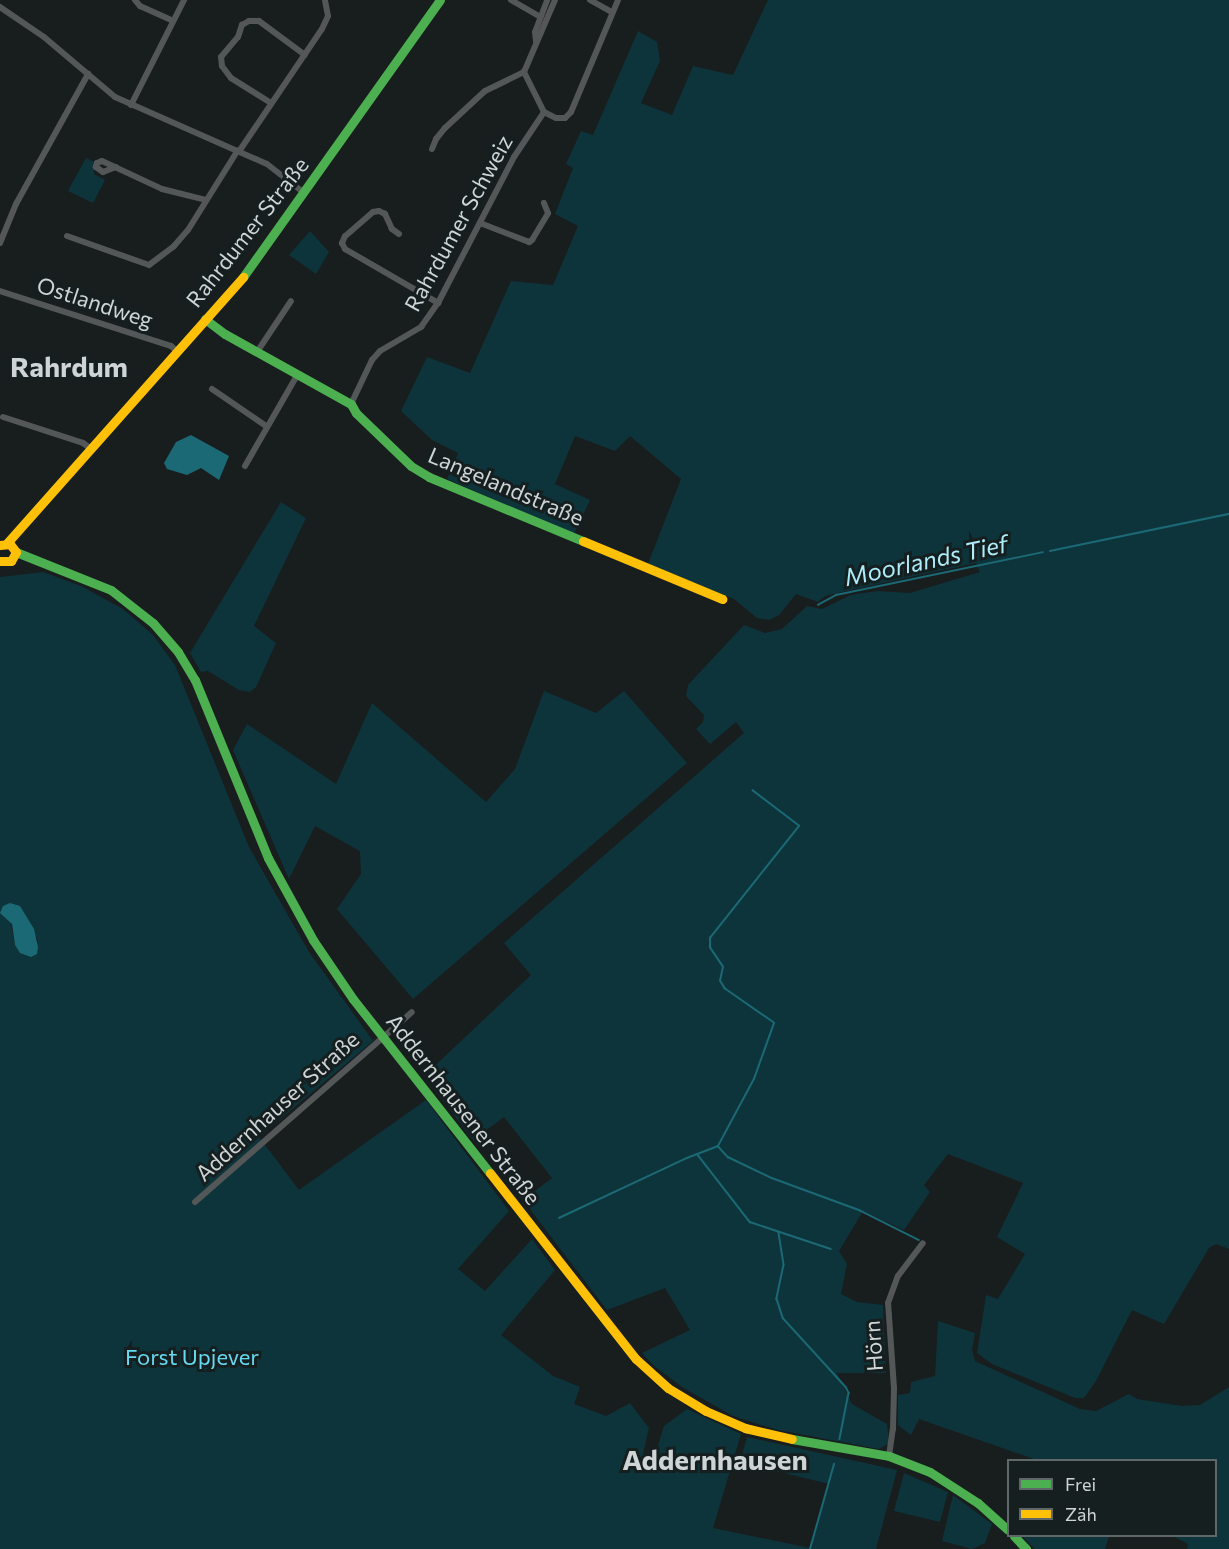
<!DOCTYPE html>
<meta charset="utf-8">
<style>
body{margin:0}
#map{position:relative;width:1229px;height:1549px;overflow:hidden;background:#181d1e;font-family:Commissioner,sans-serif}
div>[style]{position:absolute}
.green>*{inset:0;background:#0e343b}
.water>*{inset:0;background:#1b6975}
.stream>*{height:1.5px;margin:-0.75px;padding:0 0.75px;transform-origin:0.75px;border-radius:0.75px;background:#1b6975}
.street>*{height:6px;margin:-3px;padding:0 3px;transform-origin:3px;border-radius:3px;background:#545757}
.fast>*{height:9px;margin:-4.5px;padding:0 4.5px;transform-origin:4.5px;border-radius:4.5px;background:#4caf50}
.slow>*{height:9px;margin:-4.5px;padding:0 4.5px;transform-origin:4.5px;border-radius:4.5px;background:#ffc107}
span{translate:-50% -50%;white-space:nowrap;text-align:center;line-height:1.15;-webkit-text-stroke:6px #161f20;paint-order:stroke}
.street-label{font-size:22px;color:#cfd4d5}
.park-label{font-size:22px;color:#64d9ef}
.water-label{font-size:24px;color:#adecf9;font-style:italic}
.district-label{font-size:28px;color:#cfd4d5;font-weight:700}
.legend{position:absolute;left:1007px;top:1459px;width:210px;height:78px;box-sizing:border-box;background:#161f20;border:2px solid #606768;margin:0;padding:8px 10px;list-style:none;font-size:18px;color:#cfd4d5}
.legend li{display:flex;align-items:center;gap:12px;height:30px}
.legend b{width:30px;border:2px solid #606768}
</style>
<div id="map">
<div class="green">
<div style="clip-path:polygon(768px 0,1229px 0,1229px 1249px,1216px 1244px,1209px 1248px,1164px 1324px,1132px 1310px,1096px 1381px,1084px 1398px,1075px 1398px,992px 1364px,977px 1353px,986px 1295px,998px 1299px,1025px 1254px,997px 1237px,1023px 1183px,948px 1154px,924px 1185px,930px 1192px,904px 1230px,863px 1211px,839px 1251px,847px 1264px,841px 1294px,857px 1302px,883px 1305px,886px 1373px,837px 1373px,852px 1404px,887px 1424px,889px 1443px,879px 1449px,778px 1430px,733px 1416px,682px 1387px,653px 1365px,642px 1353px,690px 1330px,665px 1288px,607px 1310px,523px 1200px,552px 1178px,504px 1117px,473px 1140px,424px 1076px,531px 975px,504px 943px,744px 733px,736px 722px,710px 744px,696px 729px,703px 722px,704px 715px,686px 696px,688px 685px,744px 625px,765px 633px,782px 629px,807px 606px,822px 609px,851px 595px,877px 591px,910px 593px,980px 572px,976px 563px,846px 591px,825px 596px,818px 602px,796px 594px,779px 615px,769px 620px,757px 618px,734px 599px,648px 564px,681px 479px,630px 436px,615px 451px,575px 436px,555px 484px,590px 500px,574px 534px,447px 479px,458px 453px,432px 440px,401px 411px,427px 357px,470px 373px,511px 281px,553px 285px,578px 226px,555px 214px,573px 168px,566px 164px,581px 131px,593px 135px,638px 31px,657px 42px,660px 61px,641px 103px,672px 115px,693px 66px,733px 75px)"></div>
<div style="clip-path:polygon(86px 158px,95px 162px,94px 174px,105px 180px,93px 203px,68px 191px)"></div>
<div style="clip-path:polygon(310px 231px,329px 252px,316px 274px,289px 255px)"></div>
<div style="clip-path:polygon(281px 502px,306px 518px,254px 626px,276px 643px,256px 687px,250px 692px,239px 690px,208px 671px,201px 672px,190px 653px)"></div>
<div style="clip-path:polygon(evenodd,43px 572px,81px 586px,123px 609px,153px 635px,175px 665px,249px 847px,309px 952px,373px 1041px,259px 1137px,299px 1190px,426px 1100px,509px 1211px,458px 1269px,485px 1291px,532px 1239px,555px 1270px,501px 1335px,553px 1376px,580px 1387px,574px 1404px,606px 1416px,630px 1403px,649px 1428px,643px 1454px,654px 1458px,664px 1426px,687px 1409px,741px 1434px,713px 1528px,810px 1548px,829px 1484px,740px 1462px,747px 1437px,897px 1470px,876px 1549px,0 1549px,0 577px,43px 572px,20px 906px,38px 941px,31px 957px,15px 945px,11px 924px,20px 906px)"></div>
<div style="clip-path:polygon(544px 691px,596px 713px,624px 691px,687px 763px,413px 999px,337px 909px,361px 874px,360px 851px,315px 826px,289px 879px,233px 750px,247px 724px,336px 784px,372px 703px,486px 802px,515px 769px)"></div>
<div style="clip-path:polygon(938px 1321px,975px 1333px,972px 1350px,975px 1361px,1080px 1409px,1096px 1411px,1129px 1394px,1137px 1399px,1182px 1406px,1200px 1405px,1229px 1387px,1229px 1549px,1187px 1549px,1188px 1544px,1173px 1536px,1216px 1536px,1216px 1460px,1037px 1460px,919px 1419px,911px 1435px,898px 1425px,898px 1395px,910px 1393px,911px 1382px,935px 1376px)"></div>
<div style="clip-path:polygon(904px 1473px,948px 1492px,940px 1522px,894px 1511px)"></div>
<div style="clip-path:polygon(953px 1495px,992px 1524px,985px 1543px,972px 1549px,942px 1541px)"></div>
<div style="clip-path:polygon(1022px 1536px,1109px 1536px,1105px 1549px,1035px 1549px)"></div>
</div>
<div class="water">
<div style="clip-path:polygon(191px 435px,229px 456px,219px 480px,201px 468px,187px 475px,167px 469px,164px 463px,176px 442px)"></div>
<div style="clip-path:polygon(10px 903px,20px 906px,34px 929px,38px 947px,37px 954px,31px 957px,20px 953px,15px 945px,12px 924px,0 913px,3px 906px)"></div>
</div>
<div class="stream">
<div style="left:1050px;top:551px;width:183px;rotate:-11.7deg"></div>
<div style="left:818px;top:605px;width:21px;rotate:-29deg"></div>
<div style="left:836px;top:595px;width:211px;rotate:-11.7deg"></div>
<div style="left:718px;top:1146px;width:15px;rotate:48deg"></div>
<div style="left:728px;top:1157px;width:49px;rotate:25.5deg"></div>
<div style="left:772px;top:1178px;width:93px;rotate:20.2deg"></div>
<div style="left:859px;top:1210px;width:67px;rotate:26.6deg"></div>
<div style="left:698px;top:1155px;width:85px;rotate:52.2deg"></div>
<div style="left:750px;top:1222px;width:85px;rotate:18.4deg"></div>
<div style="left:559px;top:1218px;width:141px;rotate:-25.1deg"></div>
<div style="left:687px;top:1158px;width:33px;rotate:-21deg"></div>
<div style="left:718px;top:1146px;width:76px;rotate:-61.8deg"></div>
<div style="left:754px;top:1079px;width:59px;rotate:-70.3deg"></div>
<div style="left:774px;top:1023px;width:60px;rotate:-145.2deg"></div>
<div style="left:725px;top:989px;width:9px;rotate:-122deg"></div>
<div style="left:720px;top:981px;width:14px;rotate:-78deg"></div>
<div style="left:723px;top:967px;width:23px;rotate:-124deg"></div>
<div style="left:710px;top:948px;width:10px;rotate:-90deg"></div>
<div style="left:710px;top:938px;width:143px;rotate:-51.5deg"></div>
<div style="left:799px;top:826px;width:58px;rotate:-142.7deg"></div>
<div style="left:779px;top:1233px;width:32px;rotate:81deg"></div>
<div style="left:784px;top:1265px;width:35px;rotate:102deg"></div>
<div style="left:777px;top:1299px;width:20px;rotate:72deg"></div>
<div style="left:783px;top:1318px;width:93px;rotate:47.6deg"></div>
<div style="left:846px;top:1387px;width:7px;rotate:63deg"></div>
<div style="left:849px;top:1393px;width:47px;rotate:101.1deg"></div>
<div style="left:810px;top:1549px;width:88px;rotate:-74.2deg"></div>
</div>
<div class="street">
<div style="left:135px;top:0;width:8px;rotate:50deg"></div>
<div style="left:140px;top:6px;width:36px;rotate:24deg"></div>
<div style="left:511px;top:0;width:34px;rotate:30deg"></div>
<div style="left:590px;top:0;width:25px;rotate:29deg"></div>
<div style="left:0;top:7px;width:53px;rotate:34.3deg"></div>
<div style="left:44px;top:37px;width:93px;rotate:40.2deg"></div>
<div style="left:115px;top:97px;width:166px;rotate:23.8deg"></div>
<div style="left:267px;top:164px;width:46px;rotate:37.9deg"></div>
<div style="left:536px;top:41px;width:9px;rotate:-96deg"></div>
<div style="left:535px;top:32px;width:34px;rotate:-69deg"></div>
<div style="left:271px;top:103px;width:47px;rotate:-148deg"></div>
<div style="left:231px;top:78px;width:15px;rotate:-127deg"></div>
<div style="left:222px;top:66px;width:9px;rotate:-96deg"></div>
<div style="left:221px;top:57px;width:26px;rotate:-50deg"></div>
<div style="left:238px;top:37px;width:13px;rotate:-72deg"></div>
<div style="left:242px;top:25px;width:8px;rotate:-30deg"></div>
<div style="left:249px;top:21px;width:10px"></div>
<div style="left:259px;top:21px;width:57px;rotate:36.5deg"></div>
<div style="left:131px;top:105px;width:118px;rotate:-63.2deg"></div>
<div style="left:544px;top:112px;width:13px;rotate:27deg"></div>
<div style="left:556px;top:118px;width:9px"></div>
<div style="left:565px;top:118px;width:8px;rotate:-45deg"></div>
<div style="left:571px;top:112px;width:121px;rotate:-67.2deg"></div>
<div style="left:544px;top:112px;width:45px;rotate:-116.6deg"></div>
<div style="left:524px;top:72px;width:78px;rotate:-66.7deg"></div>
<div style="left:432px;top:149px;width:11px;rotate:-68deg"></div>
<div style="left:436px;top:139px;width:14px;rotate:-51deg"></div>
<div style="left:445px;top:128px;width:54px;rotate:-42.8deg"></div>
<div style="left:485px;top:91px;width:43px;rotate:-26deg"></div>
<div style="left:240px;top:150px;width:146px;rotate:-55.9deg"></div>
<div style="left:322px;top:29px;width:14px;rotate:-65deg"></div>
<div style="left:328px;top:16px;width:16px;rotate:-101deg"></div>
<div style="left:116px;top:167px;width:14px;rotate:159deg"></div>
<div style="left:103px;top:172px;width:9px;rotate:-144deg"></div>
<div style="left:96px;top:167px;width:4px;rotate:-76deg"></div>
<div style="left:97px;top:163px;width:5px;rotate:-22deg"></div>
<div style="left:102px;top:161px;width:66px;rotate:25deg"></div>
<div style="left:162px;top:189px;width:45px;rotate:14deg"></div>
<div style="left:480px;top:223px;width:53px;rotate:21.2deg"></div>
<div style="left:529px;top:242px;width:4px;rotate:-34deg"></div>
<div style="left:532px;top:240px;width:31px;rotate:-59deg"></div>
<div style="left:548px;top:213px;width:11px;rotate:-112deg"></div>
<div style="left:399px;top:234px;width:9px;rotate:-144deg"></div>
<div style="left:392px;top:229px;width:17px;rotate:-115deg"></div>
<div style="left:385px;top:214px;width:7px;rotate:-153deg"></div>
<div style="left:379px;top:211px;width:6px;rotate:171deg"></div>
<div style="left:373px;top:212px;width:37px;rotate:139deg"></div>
<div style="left:345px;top:236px;width:8px;rotate:113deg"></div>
<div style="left:342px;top:243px;width:7px;rotate:63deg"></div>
<div style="left:345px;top:249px;width:108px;rotate:30.1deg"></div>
<div style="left:67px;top:236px;width:87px;rotate:19.5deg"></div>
<div style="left:149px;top:265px;width:31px;rotate:-37deg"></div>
<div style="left:174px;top:246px;width:21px;rotate:-49deg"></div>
<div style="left:188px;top:230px;width:94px;rotate:-58deg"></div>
<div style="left:0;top:243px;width:42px;rotate:-67.7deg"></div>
<div style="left:16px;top:204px;width:149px;rotate:-61deg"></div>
<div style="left:0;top:291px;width:180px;rotate:17.8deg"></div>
<div style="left:171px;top:346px;width:8px;rotate:40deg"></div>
<div style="left:257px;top:352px;width:61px;rotate:-56.3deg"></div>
<div style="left:212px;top:389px;width:65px;rotate:34.4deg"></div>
<div style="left:351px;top:404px;width:49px;rotate:-64.5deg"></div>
<div style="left:372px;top:360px;width:12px;rotate:-48deg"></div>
<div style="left:380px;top:351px;width:48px;rotate:-30.3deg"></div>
<div style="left:421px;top:327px;width:29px;rotate:-55deg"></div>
<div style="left:438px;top:303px;width:165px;rotate:-62.5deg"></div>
<div style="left:514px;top:157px;width:54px;rotate:-56.3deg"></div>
<div style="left:3px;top:417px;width:84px;rotate:18deg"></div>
<div style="left:83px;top:443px;width:9px;rotate:36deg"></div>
<div style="left:245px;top:466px;width:106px;rotate:-60.1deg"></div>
<div style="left:195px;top:1202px;width:288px;rotate:-41.2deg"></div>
<div style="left:889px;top:1456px;width:27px;rotate:-82deg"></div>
<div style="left:893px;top:1429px;width:41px;rotate:-88.6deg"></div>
<div style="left:894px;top:1388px;width:85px;rotate:-94deg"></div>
<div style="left:888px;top:1303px;width:29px;rotate:-70deg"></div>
<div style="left:898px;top:1276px;width:41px;rotate:-52.9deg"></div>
</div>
<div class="fast">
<div style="left:243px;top:277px;width:340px;rotate:-54.6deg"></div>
<div style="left:205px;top:319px;width:25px;rotate:37deg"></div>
<div style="left:225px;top:334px;width:144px;rotate:29.1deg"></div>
<div style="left:351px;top:404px;width:10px;rotate:61deg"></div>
<div style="left:356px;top:413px;width:76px;rotate:43.9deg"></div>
<div style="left:411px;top:466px;width:21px;rotate:31deg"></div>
<div style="left:429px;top:477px;width:167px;rotate:22.6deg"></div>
<div style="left:16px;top:552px;width:102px;rotate:21.8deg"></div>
<div style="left:111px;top:590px;width:53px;rotate:38.2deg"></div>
<div style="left:153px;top:623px;width:38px;rotate:49deg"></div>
<div style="left:178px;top:652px;width:33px;rotate:59deg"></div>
<div style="left:195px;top:680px;width:192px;rotate:67.7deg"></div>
<div style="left:268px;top:858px;width:94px;rotate:61.2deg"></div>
<div style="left:313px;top:940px;width:71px;rotate:55.9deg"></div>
<div style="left:353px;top:999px;width:221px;rotate:51.8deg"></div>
<div style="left:792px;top:1439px;width:98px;rotate:9.9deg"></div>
<div style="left:889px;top:1456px;width:44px;rotate:21.3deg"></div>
<div style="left:930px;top:1472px;width:57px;rotate:32.9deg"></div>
<div style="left:978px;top:1503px;width:40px;rotate:42deg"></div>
<div style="left:1014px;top:1536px;width:18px;rotate:47deg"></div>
</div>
<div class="slow">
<div style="left:583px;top:541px;width:151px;rotate:22.6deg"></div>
<div style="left:7px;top:543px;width:356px;rotate:-48.4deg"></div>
<div style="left:0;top:545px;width:10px;rotate:-6deg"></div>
<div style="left:10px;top:544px;width:10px;rotate:53deg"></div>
<div style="left:16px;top:552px;width:10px;rotate:119deg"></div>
<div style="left:11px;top:561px;width:11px;rotate:180deg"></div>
<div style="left:490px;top:1173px;width:236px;rotate:51.9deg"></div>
<div style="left:636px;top:1359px;width:43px;rotate:42.2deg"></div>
<div style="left:668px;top:1388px;width:44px;rotate:31.2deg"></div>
<div style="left:706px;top:1411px;width:43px;rotate:23.6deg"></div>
<div style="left:745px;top:1428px;width:48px;rotate:13.2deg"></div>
</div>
<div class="street-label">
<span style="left:458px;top:223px;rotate:-61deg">Rahrdumer Schweiz</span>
<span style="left:247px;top:232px;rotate:-52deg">Rahrdumer Straße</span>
<span style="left:95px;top:302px;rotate:18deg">Ostlandweg</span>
<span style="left:506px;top:486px;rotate:23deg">Langelandstraße</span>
<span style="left:277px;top:1106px;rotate:-42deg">Addernhauser Straße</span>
<span style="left:464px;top:1109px;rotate:52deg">Addernhausener Straße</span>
<span style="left:873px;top:1346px;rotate:-94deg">Hörn</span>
</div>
<div class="park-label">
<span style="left:192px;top:1357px">Forst Upjever</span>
</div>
<div class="water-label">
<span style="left:926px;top:560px;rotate:-12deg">Moorlands Tief</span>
</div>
<div class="district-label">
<span style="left:69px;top:366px">Rahrdum</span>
<span style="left:715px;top:1459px">Addernhausen</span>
</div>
<ul class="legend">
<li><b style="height:8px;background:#4caf50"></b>Frei</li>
<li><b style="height:8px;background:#ffc107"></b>Zäh</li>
</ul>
</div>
